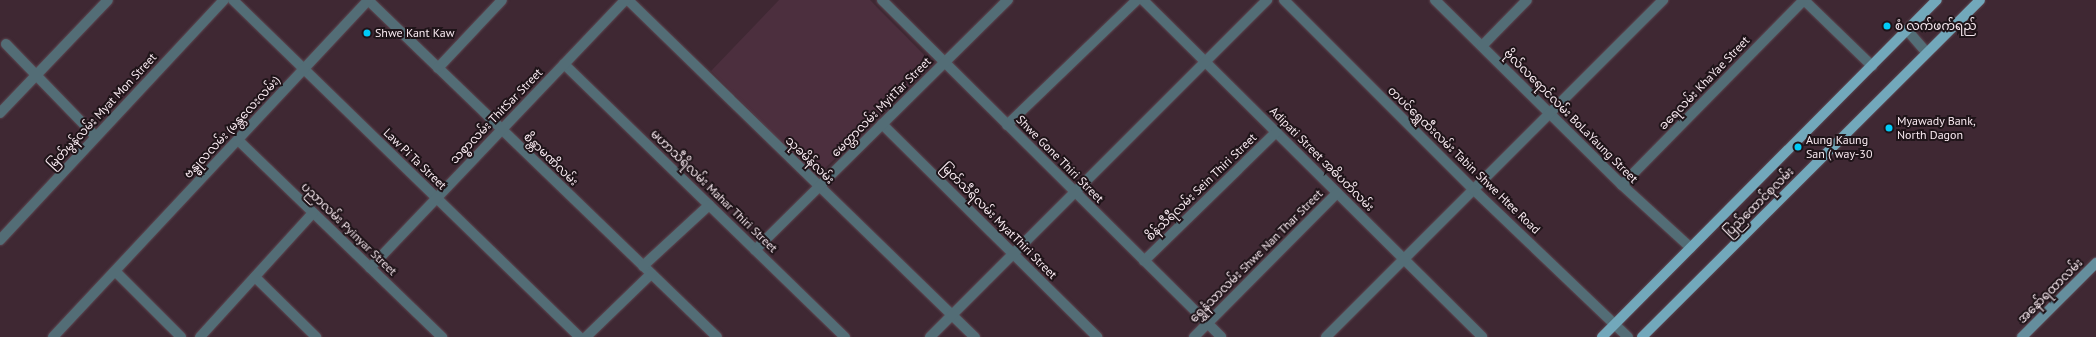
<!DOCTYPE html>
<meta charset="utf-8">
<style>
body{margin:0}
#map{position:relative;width:2096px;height:337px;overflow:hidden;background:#3f2833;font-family:"PT Sans","Noto Sans Myanmar",sans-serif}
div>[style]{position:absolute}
.built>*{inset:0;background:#4c2f3e}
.roads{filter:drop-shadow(0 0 1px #5d4751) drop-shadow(0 0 1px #5d4751)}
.minor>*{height:10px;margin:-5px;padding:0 5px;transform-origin:5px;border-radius:5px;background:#536d76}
.tertiary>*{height:10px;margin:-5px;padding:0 5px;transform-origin:5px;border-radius:5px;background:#536d76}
.secondary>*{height:10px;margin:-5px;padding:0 5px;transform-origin:5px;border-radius:5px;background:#658e9d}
.primary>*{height:10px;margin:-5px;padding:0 5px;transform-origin:5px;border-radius:5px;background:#72a8bb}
.dots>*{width:11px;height:11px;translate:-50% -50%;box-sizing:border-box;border:2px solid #1f1419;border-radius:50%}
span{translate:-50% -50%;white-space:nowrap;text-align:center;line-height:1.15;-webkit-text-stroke:4px #1f1419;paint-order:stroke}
.poi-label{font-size:12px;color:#f8e9f0}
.left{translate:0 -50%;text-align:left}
.street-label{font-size:12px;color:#f8e9f0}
</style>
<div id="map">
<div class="built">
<div style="clip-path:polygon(779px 0,870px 0,933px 64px,816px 177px,711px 71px)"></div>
</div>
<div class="roads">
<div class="minor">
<div style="left:233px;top:0;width:483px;rotate:44.2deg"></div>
<div style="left:368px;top:0;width:485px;rotate:44deg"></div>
<div style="left:628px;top:0;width:484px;rotate:44.2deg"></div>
<div style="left:882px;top:0;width:478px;rotate:44.8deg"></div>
<div style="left:1143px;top:0;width:478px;rotate:44.8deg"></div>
<div style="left:1435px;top:0;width:263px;rotate:44.7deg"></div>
<div style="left:1622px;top:185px;width:93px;rotate:42.4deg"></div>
<div style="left:1804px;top:0;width:95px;rotate:44.1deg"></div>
<div style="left:1907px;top:30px;width:30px;rotate:49deg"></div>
<div style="left:6px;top:44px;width:129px;rotate:45.9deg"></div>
<div style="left:1482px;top:46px;width:64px;rotate:-45.6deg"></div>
<div style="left:564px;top:64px;width:392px;rotate:44.2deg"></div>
<div style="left:438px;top:68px;width:93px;rotate:-46.7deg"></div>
<div style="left:0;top:113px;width:156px;rotate:-46.3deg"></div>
<div style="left:882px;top:124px;width:303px;rotate:44.7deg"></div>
<div style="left:1007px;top:125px;width:180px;rotate:-43.9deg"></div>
<div style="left:238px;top:140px;width:284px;rotate:44deg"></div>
<div style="left:1622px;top:185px;width:260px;rotate:-45.5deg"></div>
<div style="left:0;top:240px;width:328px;rotate:-47deg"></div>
<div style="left:755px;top:250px;width:356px;rotate:-44.7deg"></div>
<div style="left:1144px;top:261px;width:185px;rotate:-44.3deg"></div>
<div style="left:643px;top:266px;width:90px;rotate:-42.7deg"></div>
<div style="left:370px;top:268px;width:370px;rotate:-46.4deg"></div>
<div style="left:116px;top:272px;width:92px;rotate:45deg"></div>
<div style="left:255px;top:277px;width:86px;rotate:44.5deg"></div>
<div style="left:200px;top:337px;width:168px;rotate:-47.7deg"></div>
<div style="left:586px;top:337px;width:91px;rotate:-44.1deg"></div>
<div style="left:930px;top:337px;width:477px;rotate:-45deg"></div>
<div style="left:1194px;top:337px;width:203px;rotate:-45.2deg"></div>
<div style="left:1326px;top:337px;width:477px;rotate:-45deg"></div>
</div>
<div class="tertiary">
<div style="left:1284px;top:0;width:269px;rotate:45deg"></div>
<div style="left:1474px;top:190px;width:213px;rotate:43.7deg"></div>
<div style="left:53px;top:337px;width:461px;rotate:-46.9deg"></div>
</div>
<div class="secondary">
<div style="left:2022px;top:337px;width:105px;rotate:-45deg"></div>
</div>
<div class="primary">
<div style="left:1602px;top:337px;width:475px;rotate:-45.2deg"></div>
<div style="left:1642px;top:337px;width:477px;rotate:-44.9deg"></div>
</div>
</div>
<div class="dots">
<div style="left:1887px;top:26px;background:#00cbf8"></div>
<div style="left:367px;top:33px;background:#00cbf8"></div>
<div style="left:1889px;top:128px;background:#00cbf8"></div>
<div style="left:1798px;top:147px;background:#00cbf8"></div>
</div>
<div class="poi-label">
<span class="left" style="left:1895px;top:26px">စံ လက်ဖက်ရည်</span>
<span class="left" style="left:375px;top:33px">Shwe Kant Kaw</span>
<span class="left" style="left:1897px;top:128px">Myawady Bank,<br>North Dagon</span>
<span class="left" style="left:1806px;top:147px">Aung Kaung<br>San ( way-30</span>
</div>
<div class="street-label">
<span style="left:1704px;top:83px;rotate:-46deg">ခရေလမ်း KhaYae Street</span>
<span style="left:881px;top:107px;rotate:-45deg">မေတ္တာလမ်း MyitTar Street</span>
<span style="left:102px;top:111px;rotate:-47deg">မြတ်မွန်လမ်း Myat Mon Street</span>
<span style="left:496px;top:116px;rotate:-46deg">သစ္စာလမ်း ThitSar Street</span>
<span style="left:1571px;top:116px;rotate:45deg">ဗိုလ်လရောင်လမ်း BoLaYaung Street</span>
<span style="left:232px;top:127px;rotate:-47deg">ဗန္ဓုလလမ်း (မန္တလေးလမ်း)</span>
<span style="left:415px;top:159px;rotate:44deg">Law Pi Ta Street</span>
<span style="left:551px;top:159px;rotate:44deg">စိန္တာမဏိလမ်း</span>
<span style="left:1060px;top:159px;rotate:45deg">Shwe Gone Thiri Street</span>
<span style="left:1322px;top:159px;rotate:45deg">Adipati Street အဓိပတိလမ်း</span>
<span style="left:810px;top:160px;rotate:44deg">သုခမိန်လမ်း</span>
<span style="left:1464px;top:160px;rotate:44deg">တပင်ရွှေထီးလမ်း Tabin Shwe Htee Road</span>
<span style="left:1201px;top:187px;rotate:-44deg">စိန်သီရီလမ်း Sein Thiri Street</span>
<span style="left:714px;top:191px;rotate:44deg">မဟာသီရိလမ်း Mahar Thiri Street</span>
<span style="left:1759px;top:202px;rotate:-45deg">ပြည်ထောင်စုလမ်း</span>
<span style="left:999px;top:221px;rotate:45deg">မြတ်သီရိလမ်း MyatThiri Street</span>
<span style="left:349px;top:229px;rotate:44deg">ပညာလမ်း Pyinyar Street</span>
<span style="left:1256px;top:256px;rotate:-45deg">ရွှေနံသာလမ်း Shwe Nan Thar Street</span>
<span style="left:2050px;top:291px;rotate:-45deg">အနော်ရထာလမ်း</span>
</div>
</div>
